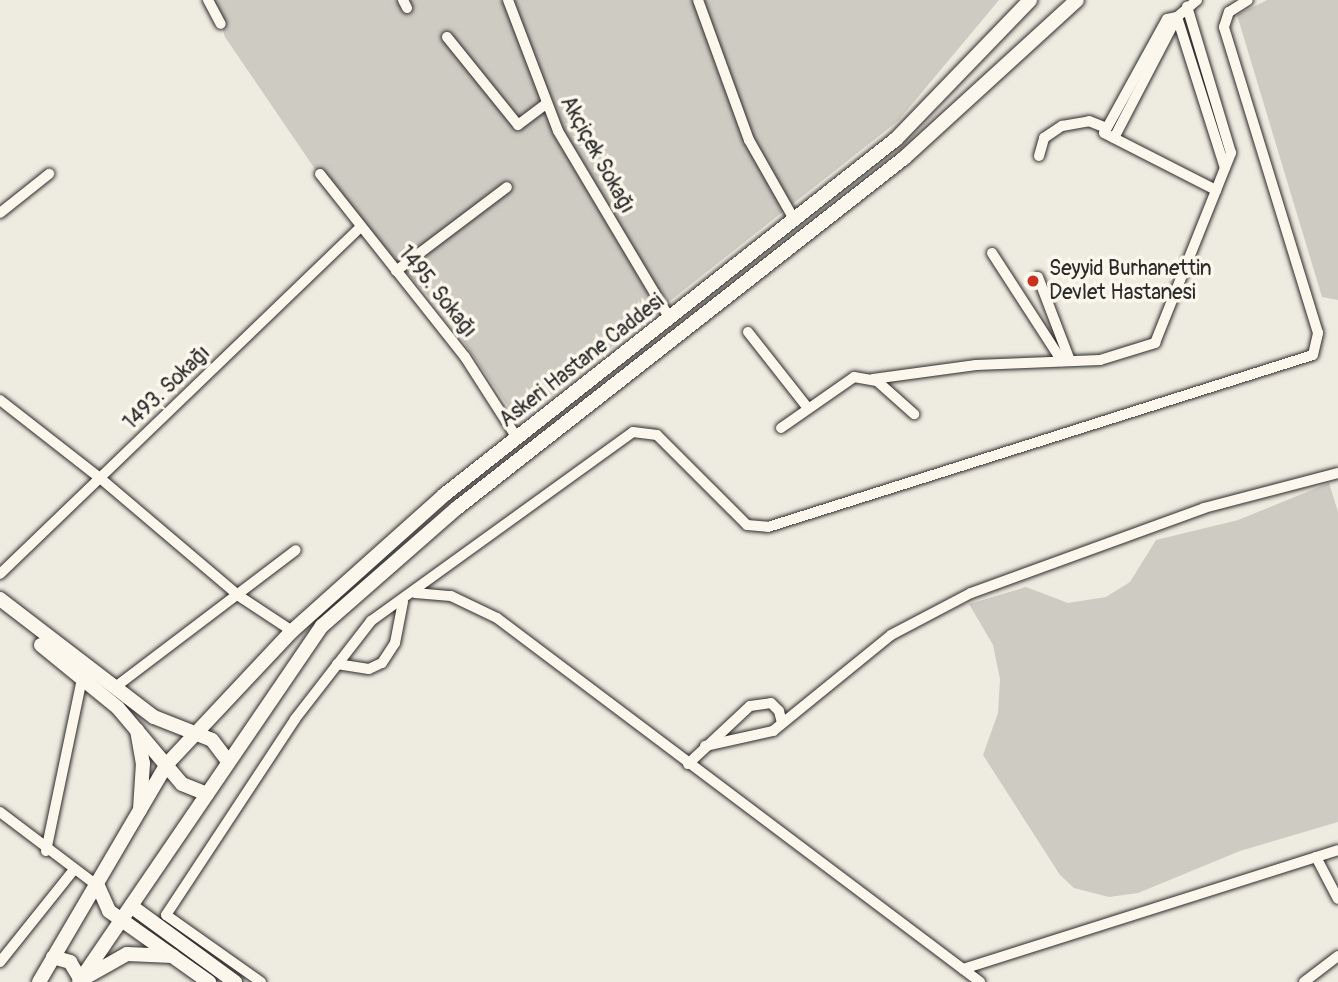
<!DOCTYPE html>
<meta charset="utf-8">
<style>
body{margin:0}
#map{position:relative;width:1338px;height:982px;overflow:hidden;background:#eeebe0;font-family:Pangolin,sans-serif}
div>[style]{position:absolute}
.green>*{inset:0;background:#cecbc2}
.roads{filter:drop-shadow(0 0 2px #2b2b2b) drop-shadow(0 0 2px #2b2b2b)}
.street>*{height:10px;margin:-5px;padding:0 5px;transform-origin:5px;border-radius:5px;background:#fbf7ec}
.secondary>*{height:14px;margin:-7px;padding:0 7px;transform-origin:7px;border-radius:7px;background:#fbf7ec}
.dots>*{width:19px;height:19px;translate:-50% -50%;box-sizing:border-box;border:4px solid #fbf7ec;border-radius:50%}
span{translate:-50% -50%;white-space:nowrap;text-align:center;line-height:1.15;-webkit-text-stroke:7px #fbf7ec;paint-order:stroke}
.street-label{font-size:21px;color:#2b2b2b}
.poi-label{font-size:21px;color:#2b2b2b}
.left{translate:0 -50%;text-align:left}
</style>
<div id="map">
<div class="green">
<div style="clip-path:polygon(214px 0,999px 0,898px 121px,518px 421px,441px 309px,334px 197px,225px 37px)"></div>
<div style="clip-path:polygon(1267px 0,1338px 0,1338px 300px,1322px 297px,1237px 15px)"></div>
<div style="clip-path:polygon(1329px 483px,1338px 512px,1338px 822px,1240px 851px,1138px 893px,1109px 897px,1074px 888px,1060px 875px,983px 755px,998px 713px,1000px 679px,993px 645px,969px 604px,1026px 587px,1068px 603px,1106px 597px,1130px 582px,1156px 540px,1238px 520px)"></div>
</div>
<div class="roads">
<div class="street">
<div style="left:208px;top:0;width:27px;rotate:62deg"></div>
<div style="left:403px;top:0;width:9px;rotate:63deg"></div>
<div style="left:508px;top:0;width:140px;rotate:69.1deg"></div>
<div style="left:558px;top:131px;width:219px;rotate:59.2deg"></div>
<div style="left:698px;top:0;width:149px;rotate:70deg"></div>
<div style="left:749px;top:140px;width:93px;rotate:60.4deg"></div>
<div style="left:1177px;top:17px;width:10px;rotate:169deg"></div>
<div style="left:1167px;top:19px;width:130px;rotate:118.9deg"></div>
<div style="left:1104px;top:133px;width:126px;rotate:27deg"></div>
<div style="left:1177px;top:17px;width:158px;rotate:72.4deg"></div>
<div style="left:447px;top:37px;width:113px;rotate:51.1deg"></div>
<div style="left:518px;top:125px;width:34px;rotate:-37deg"></div>
<div style="left:1114px;top:138px;width:136px;rotate:-62.5deg"></div>
<div style="left:1177px;top:17px;width:26px;rotate:-40deg"></div>
<div style="left:1039px;top:156px;width:19px;rotate:-74deg"></div>
<div style="left:1044px;top:138px;width:22px;rotate:-34deg"></div>
<div style="left:1062px;top:126px;width:27px;rotate:-10deg"></div>
<div style="left:1089px;top:121px;width:18px;rotate:22deg"></div>
<div style="left:320px;top:174px;width:233px;rotate:51.6deg"></div>
<div style="left:465px;top:357px;width:96px;rotate:57.3deg"></div>
<div style="left:0;top:213px;width:63px;rotate:-38.5deg"></div>
<div style="left:992px;top:253px;width:129px;rotate:57.1deg"></div>
<div style="left:396px;top:271px;width:139px;rotate:-37.1deg"></div>
<div style="left:1038px;top:277px;width:90px;rotate:69.1deg"></div>
<div style="left:748px;top:332px;width:95px;rotate:51.8deg"></div>
<div style="left:873px;top:379px;width:104px;rotate:-7.7deg"></div>
<div style="left:976px;top:365px;width:124px;rotate:-2.3deg"></div>
<div style="left:1100px;top:360px;width:58px;rotate:-17.2deg"></div>
<div style="left:1155px;top:343px;width:205px;rotate:-68.2deg"></div>
<div style="left:1231px;top:153px;width:153px;rotate:-106.7deg"></div>
<div style="left:0;top:400px;width:127px;rotate:38deg"></div>
<div style="left:100px;top:478px;width:182px;rotate:40.3deg"></div>
<div style="left:239px;top:596px;width:64px;rotate:33.4deg"></div>
<div style="left:781px;top:428px;width:89px;rotate:-34.9deg"></div>
<div style="left:854px;top:377px;width:23px;rotate:10deg"></div>
<div style="left:877px;top:381px;width:50px;rotate:41.7deg"></div>
<div style="left:0;top:574px;width:499px;rotate:-43.9deg"></div>
<div style="left:415px;top:593px;width:36px;rotate:5deg"></div>
<div style="left:451px;top:596px;width:51px;rotate:25.6deg"></div>
<div style="left:497px;top:618px;width:605px;rotate:37deg"></div>
<div style="left:337px;top:664px;width:32px;rotate:9deg"></div>
<div style="left:369px;top:669px;width:14px;rotate:-25deg"></div>
<div style="left:382px;top:663px;width:24px;rotate:-57deg"></div>
<div style="left:395px;top:643px;width:42px;rotate:-79deg"></div>
<div style="left:114px;top:688px;width:228px;rotate:-37.2deg"></div>
<div style="left:705px;top:746px;width:70px;rotate:-12.4deg"></div>
<div style="left:773px;top:731px;width:152px;rotate:-39.1deg"></div>
<div style="left:891px;top:635px;width:90px;rotate:-27.7deg"></div>
<div style="left:971px;top:593px;width:248px;rotate:-20deg"></div>
<div style="left:1204px;top:508px;width:138px;rotate:-14.6deg"></div>
<div style="left:688px;top:764px;width:85px;rotate:-43.1deg"></div>
<div style="left:750px;top:706px;width:21px;rotate:-8deg"></div>
<div style="left:771px;top:703px;width:11px;rotate:45deg"></div>
<div style="left:779px;top:711px;width:12px;rotate:76deg"></div>
<div style="left:0;top:812px;width:123px;rotate:37.1deg"></div>
<div style="left:46px;top:851px;width:177px;rotate:-78.2deg"></div>
<div style="left:1316px;top:857px;width:47px;rotate:62.4deg"></div>
<div style="left:0;top:962px;width:117px;rotate:-51.3deg"></div>
<div style="left:963px;top:969px;width:393px;rotate:-17.6deg"></div>
<div style="left:261px;top:982px;width:116px;rotate:-144.8deg"></div>
<div style="left:166px;top:915px;width:235px;rotate:-56.6deg"></div>
<div style="left:295px;top:719px;width:124px;rotate:-52.2deg"></div>
<div style="left:371px;top:621px;width:323px;rotate:-35.8deg"></div>
<div style="left:633px;top:432px;width:24px;rotate:7deg"></div>
<div style="left:657px;top:435px;width:127px;rotate:45deg"></div>
<div style="left:747px;top:525px;width:21px;rotate:5deg"></div>
<div style="left:768px;top:527px;width:571px;rotate:-17.52deg"></div>
<div style="left:1313px;top:355px;width:23px;rotate:-77deg"></div>
<div style="left:1318px;top:333px;width:320px;rotate:-107.1deg"></div>
<div style="left:1224px;top:27px;width:16px;rotate:-72deg"></div>
<div style="left:1229px;top:12px;width:22px;rotate:-32deg"></div>
<div style="left:1304px;top:982px;width:43px;rotate:-37.4deg"></div>
</div>
<div class="secondary">
<div style="left:0;top:599px;width:194px;rotate:37.5deg"></div>
<div style="left:154px;top:717px;width:62px;rotate:21.6deg"></div>
<div style="left:212px;top:740px;width:26px;rotate:53deg"></div>
<div style="left:41px;top:645px;width:99px;rotate:39.3deg"></div>
<div style="left:118px;top:708px;width:99px;rotate:49.9deg"></div>
<div style="left:182px;top:784px;width:27px;rotate:22deg"></div>
<div style="left:137px;top:730px;width:34px;rotate:80deg"></div>
<div style="left:143px;top:763px;width:47px;rotate:93.7deg"></div>
<div style="left:98px;top:886px;width:27px;rotate:66deg"></div>
<div style="left:109px;top:911px;width:123px;rotate:35.4deg"></div>
<div style="left:131px;top:906px;width:129px;rotate:36.2deg"></div>
<div style="left:53px;top:957px;width:18px;rotate:16deg"></div>
<div style="left:70px;top:962px;width:21px;rotate:59deg"></div>
<div style="left:81px;top:980px;width:53px;rotate:-29.5deg"></div>
<div style="left:127px;top:954px;width:46px;rotate:2.5deg"></div>
<div style="left:39px;top:982px;width:253px;rotate:-59.6deg"></div>
<div style="left:167px;top:764px;width:183px;rotate:-46.8deg"></div>
<div style="left:292px;top:631px;width:204px;rotate:-41.8deg"></div>
<div style="left:444px;top:495px;width:575px;rotate:-38.22deg"></div>
<div style="left:896px;top:139px;width:193px;rotate:-46deg"></div>
<div style="left:79px;top:982px;width:431px;rotate:-55.7deg"></div>
<div style="left:322px;top:626px;width:179px;rotate:-41.2deg"></div>
<div style="left:457px;top:508px;width:568px;rotate:-38.06deg"></div>
<div style="left:904px;top:158px;width:234px;rotate:-42.4deg"></div>
</div>
</div>
<div class="dots">
<div style="left:1033px;top:281px;background:#c8321e"></div>
</div>
<div class="street-label">
<span style="left:597px;top:155px;rotate:61deg">Akçiçek Sokağı</span>
<span style="left:437px;top:292px;rotate:51deg">1495. Sokağı</span>
<span style="left:582px;top:361px;rotate:-38deg">Askeri Hastane Caddesi</span>
<span style="left:167px;top:388px;rotate:-44deg">1493. Sokağı</span>
</div>
<div class="poi-label">
<span class="left" style="left:1049px;top:281px">Seyyid Burhanettin<br>Devlet Hastanesi</span>
</div>
</div>
